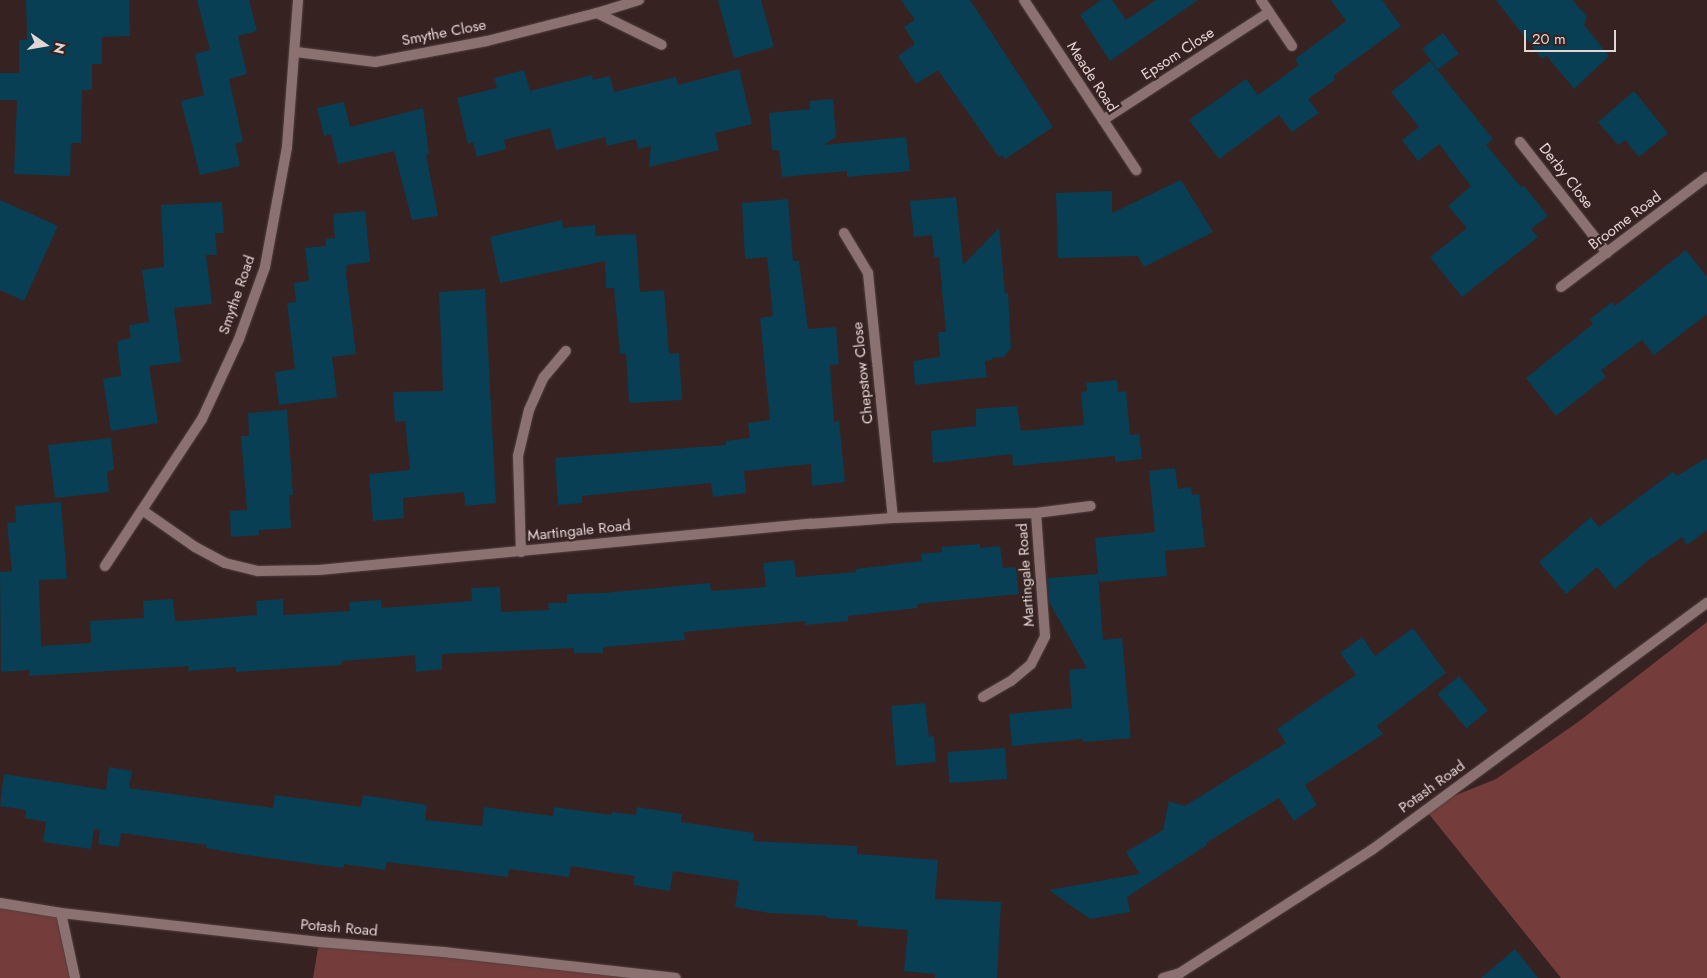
<!DOCTYPE html>
<style>
body{margin:0}
#map{position:relative;width:1707px;height:978px;overflow:hidden;background:#362221;font-family:Jost,sans-serif}
div>[style]{position:absolute}
.green>*{inset:0;background:#743c3b}
.building>*{inset:0;background:#083f54;transform-origin:0 0}
.roads{filter:drop-shadow(0 0 1px #50403f) drop-shadow(0 0 1px #50403f)}
.street>*{height:10px;margin:-5px;padding:0 5px;transform-origin:5px;border-radius:5px;background:#8b7271}
span{translate:-50% -50%;white-space:nowrap;text-align:center;line-height:1.15;-webkit-text-stroke:4.5px #362221;paint-order:stroke}
.street-label{font-size:15px;color:#e3d5d4}
.north{position:absolute;left:20px;top:20px;width:50px;height:50px;-webkit-text-stroke:4px #362221;paint-order:stroke;rotate:103deg;font-size:14px;font-weight:700;line-height:20px;text-align:center;color:#e3d5d4}
.north::after{content:'';display:block;margin:auto;width:18px;height:22px;background:#e3d5d4;clip-path:polygon(50% 0,100% 100%,50% 72%,0 100%)}
.scale{position:absolute;left:1524px;top:30px;width:92px;height:22px;box-sizing:border-box;border:2px solid #e3d5d4;border-top:0;padding-left:6px;font-size:15px;line-height:18px;white-space:nowrap;color:#e3d5d4;-webkit-text-stroke:4px #362221;paint-order:stroke}
</style>
<div id="map">
<div class="green">
<div style="clip-path:polygon(1707px 622px,1707px 978px,1561px 978px,1424px 808px,1496px 779px,1578px 722px)"></div>
<div style="clip-path:polygon(0 903px,61px 913px,75px 978px,0 978px)"></div>
<div style="clip-path:polygon(319px 942px,672px 978px,313px 978px)"></div>
</div>
<div class="building">
<div style="clip-path:polygon(26px 0,129px 0,130px 36px,102px 37px,102px 64px,92px 64px,92px 90px,82px 90px,81px 143px,71px 143px,70px 176px,14px 174px,17px 100px,0 100px,0 73px,19px 73px,19px 40px,27px 40px)"></div>
<div style="clip-path:polygon(197px 0,249px 0,257px 31px,238px 36px,247px 74px,229px 79px,243px 142px,235px 143px,240px 166px,200px 175px,181px 101px,204px 95px,195px 54px,210px 50px)"></div>
<div style="clip-path:polygon(718px 0,761px 0,774px 47px,734px 58px)"></div>
<div style="clip-path:polygon(901px 0,970px 0,1053px 127px,1005px 159px,1002px 155px,999px 157px,938px 70px,916px 84px,898px 56px,915px 44px,904px 27px,915px 20px)"></div>
<div style="clip-path:polygon(1101px 0,1112px 0,1126px 20px,1156px 0,1198px 0,1110px 61px,1080px 15px)"></div>
<div style="clip-path:polygon(1331px 0,1382px 0,1401px 26px,1333px 76px,1336px 79px,1308px 99px,1319px 113px,1292px 132px,1279px 115px,1219px 159px,1189px 120px,1246px 79px,1258px 95px,1299px 65px,1295px 59px,1346px 21px)"></div>
<div style="clip-path:polygon(1496px 0,1572px 0,1587px 16px,1584px 25px,1609px 56px,1574px 89px,1546px 55px,1542px 59px)"></div>
<div style="left:1443px;top:33px;width:26px;height:26px;rotate:53deg"></div>
<div style="clip-path:polygon(1430px 61px,1493px 139px,1486px 145px,1521px 187px,1524px 186px,1548px 216px,1531px 229px,1538px 237px,1462px 297px,1430px 257px,1467px 228px,1448px 206px,1471px 186px,1439px 144px,1418px 161px,1402px 140px,1419px 127px,1391px 92px)"></div>
<div style="clip-path:polygon(739px 69px,752px 124px,715px 133px,719px 150px,649px 167px,651px 146px,638px 149px,636px 139px,607px 146px,605px 137px,556px 150px,550px 128px,504px 140px,506px 149px,477px 157px,473px 142px,468px 144px,457px 98px,497px 88px,494px 78px,524px 70px,530px 91px,592px 75px,593px 80px,610px 76px,614px 92px,676px 77px,678px 85px)"></div>
<div style="clip-path:polygon(1634px 91px,1668px 133px,1639px 157px,1625px 140px,1618px 145px,1598px 122px)"></div>
<div style="clip-path:polygon(833px 99px,836px 137px,824px 145px,906px 137px,910px 171px,847px 177px,847px 171px,782px 177px,779px 150px,772px 150px,769px 113px,810px 109px,810px 101px)"></div>
<div style="clip-path:polygon(344px 102px,350px 127px,423px 108px,429px 154px,426px 155px,438px 216px,412px 220px,394px 151px,338px 164px,331px 134px,324px 136px,317px 108px)"></div>
<div style="clip-path:polygon(1181px 180px,1213px 232px,1144px 267px,1138px 256px,1058px 258px,1056px 193px,1112px 191px,1112px 213px)"></div>
<div style="clip-path:polygon(956px 197px,963px 265px,999px 228px,1005px 293px,1008px 293px,1011px 348px,1004px 357px,992px 358px,992px 360px,985px 361px,987px 377px,915px 385px,913px 361px,940px 357px,938px 332px,946px 332px,939px 257px,934px 257px,932px 235px,914px 237px,910px 201px)"></div>
<div style="clip-path:polygon(788px 199px,793px 261px,799px 261px,808px 329px,836px 327px,839px 364px,830px 365px,834px 422px,839px 421px,845px 482px,812px 486px,811px 464px,744px 471px,746px 493px,713px 497px,711px 483px,582px 496px,582px 503px,558px 505px,555px 458px,726px 445px,726px 441px,750px 438px,748px 423px,770px 420px,760px 318px,773px 316px,767px 257px,745px 259px,742px 203px)"></div>
<div style="clip-path:polygon(0 200px,58px 226px,24px 301px,0 290px)"></div>
<div style="clip-path:polygon(222px 202px,224px 233px,215px 233px,217px 255px,206px 255px,212px 304px,174px 308px,181px 362px,149px 366px,158px 423px,111px 431px,103px 379px,121px 376px,117px 341px,131px 338px,129px 325px,149px 322px,142px 270px,164px 267px,161px 205px)"></div>
<div style="clip-path:polygon(365px 211px,370px 262px,347px 265px,346px 274px,356px 354px,332px 357px,337px 397px,279px 405px,275px 372px,295px 369px,287px 303px,296px 302px,294px 283px,309px 281px,305px 248px,326px 246px,326px 239px,335px 238px,333px 214px)"></div>
<div style="clip-path:polygon(562px 220px,563px 228px,595px 225px,595px 236px,636px 234px,640px 292px,664px 290px,669px 354px,679px 353px,682px 400px,629px 403px,626px 353px,620px 354px,614px 288px,606px 288px,605px 261px,500px 283px,490px 237px)"></div>
<div style="clip-path:polygon(1686px 250px,1707px 277px,1707px 314px,1654px 355px,1642px 340px,1601px 370px,1606px 377px,1556px 416px,1526px 378px,1593px 324px,1590px 319px,1612px 302px,1615px 306px)"></div>
<div style="clip-path:polygon(485px 289px,496px 503px,465px 506px,464px 492px,403px 498px,404px 518px,373px 521px,369px 474px,410px 470px,405px 421px,395px 422px,393px 392px,443px 391px,439px 292px)"></div>
<div style="clip-path:polygon(1117px 380px,1118px 392px,1126px 391px,1130px 435px,1139px 434px,1142px 459px,1115px 462px,1115px 456px,1013px 466px,1012px 454px,933px 463px,931px 431px,976px 426px,976px 409px,1017px 406px,1021px 431px,1084px 425px,1081px 392px,1087px 391px,1086px 383px)"></div>
<div style="clip-path:polygon(287px 410px,293px 495px,289px 495px,291px 528px,259px 530px,259px 535px,231px 537px,230px 511px,247px 510px,241px 436px,249px 436px,248px 413px)"></div>
<div style="clip-path:polygon(111px 438px,114px 470px,107px 471px,109px 492px,55px 498px,48px 445px)"></div>
<div style="clip-path:polygon(1707px 458px,1707px 530px,1687px 545px,1682px 537px,1653px 558px,1652px 557px,1615px 589px,1597px 567px,1566px 594px,1539px 562px,1591px 517px,1599px 527px,1673px 472px,1677px 476px)"></div>
<div style="clip-path:polygon(1175px 468px,1178px 489px,1191px 487px,1192px 495px,1199px 494px,1205px 547px,1165px 551px,1167px 576px,1099px 582px,1095px 538px,1155px 532px,1149px 471px)"></div>
<div style="clip-path:polygon(61px 502px,67px 579px,39px 580px,41px 646px,91px 643px,90px 621px,144px 618px,143px 601px,173px 599px,175px 621px,196px 620px,257px 615px,256px 601px,283px 599px,283px 615px,350px 611px,349px 602px,381px 600px,382px 608px,472px 601px,471px 588px,500px 587px,501px 612px,549px 610px,548px 603px,567px 603px,567px 594px,604px 593px,710px 583px,711px 591px,766px 587px,763px 563px,794px 560px,796px 577px,856px 572px,856px 569px,922px 561px,921px 554px,942px 552px,942px 547px,980px 544px,980px 548px,1000px 546px,1003px 568px,1016px 567px,1019px 594px,917px 604px,917px 608px,848px 616px,848px 621px,805px 625px,805px 621px,684px 632px,685px 640px,603px 647px,603px 653px,574px 653px,574px 648px,442px 654px,442px 669px,416px 672px,415px 655px,342px 661px,342px 665px,236px 672px,236px 667px,188px 671px,189px 666px,29px 676px,29px 670px,1px 672px,0 572px,12px 571px,7px 523px,16px 522px,15px 506px)"></div>
<div style="clip-path:polygon(1098px 574px,1103px 640px,1122px 638px,1131px 738px,1083px 742px,1083px 739px,1012px 746px,1009px 714px,1072px 708px,1069px 670px,1087px 668px,1049px 602px,1048px 578px)"></div>
<div style="clip-path:polygon(1413px 628px,1446px 673px,1377px 726px,1383px 734px,1305px 785px,1317px 805px,1294px 821px,1279px 798px,1206px 843px,1207px 845px,1127px 897px,1130px 912px,1090px 919px,1049px 890px,1140px 874px,1126px 852px,1163px 830px,1169px 801px,1185px 806px,1286px 743px,1277px 729px,1356px 675px,1340px 653px,1362px 637px,1375px 656px)"></div>
<div style="left:1459px;top:676px;width:45px;height:28px;rotate:50deg"></div>
<div style="clip-path:polygon(925px 703px,929px 737px,934px 736px,936px 762px,896px 766px,891px 706px)"></div>
<div style="left:1005px;top:748px;width:31px;height:58px;rotate:86deg"></div>
<div style="clip-path:polygon(109px 767px,132px 771px,129px 788px,273px 808px,275px 795px,361px 807px,363px 795px,427px 805px,425px 820px,482px 826px,484px 807px,553px 816px,554px 807px,611px 815px,612px 812px,636px 815px,637px 807px,682px 814px,681px 822px,754px 833px,753px 841px,857px 846px,857px 854px,938px 860px,935px 899px,1001px 902px,997px 978px,935px 978px,935px 974px,904px 971px,908px 930px,857px 926px,858px 920px,826px 918px,827px 916px,769px 913px,735px 907px,739px 881px,673px 871px,670px 891px,633px 885px,635px 876px,571px 866px,569px 877px,509px 869px,508px 877px,387px 862px,385px 870px,344px 864px,343px 868px,240px 854px,206px 848px,207px 845px,121px 833px,119px 847px,98px 844px,100px 830px,94px 829px,91px 849px,43px 842px,46px 822px,25px 818px,26px 810px,0 806px,4px 774px,106px 790px)"></div>
<div style="clip-path:polygon(1515px 949px,1538px 978px,1481px 978px)"></div>
</div>
<div class="roads">
<div class="street">
<div style="left:1024px;top:0;width:204px;rotate:56.6deg"></div>
<div style="left:1261px;top:0;width:14px;rotate:56deg"></div>
<div style="left:597px;top:13px;width:44px;rotate:-17.2deg"></div>
<div style="left:296px;top:52px;width:80px;rotate:7.2deg"></div>
<div style="left:375px;top:62px;width:114px;rotate:-10.6deg"></div>
<div style="left:487px;top:41px;width:114px;rotate:-14.3deg"></div>
<div style="left:597px;top:13px;width:72px;rotate:26.2deg"></div>
<div style="left:1103px;top:120px;width:198px;rotate:-33deg"></div>
<div style="left:1269px;top:12px;width:41px;rotate:55.9deg"></div>
<div style="left:1520px;top:142px;width:141px;rotate:51.9deg"></div>
<div style="left:844px;top:233px;width:47px;rotate:59deg"></div>
<div style="left:868px;top:273px;width:246px;rotate:84.2deg"></div>
<div style="left:1561px;top:287px;width:183px;rotate:-37deg"></div>
<div style="left:142px;top:510px;width:65px;rotate:34.9deg"></div>
<div style="left:195px;top:547px;width:34px;rotate:28deg"></div>
<div style="left:225px;top:563px;width:34px;rotate:14deg"></div>
<div style="left:258px;top:571px;width:61px;rotate:-0.9deg"></div>
<div style="left:319px;top:570px;width:493px;rotate:-5.4deg"></div>
<div style="left:810px;top:524px;width:83px;rotate:-4.1deg"></div>
<div style="left:893px;top:518px;width:143px;rotate:-2deg"></div>
<div style="left:1036px;top:513px;width:55px;rotate:-7.3deg"></div>
<div style="left:521px;top:552px;width:96px;rotate:-91.8deg"></div>
<div style="left:518px;top:456px;width:47px;rotate:-76.6deg"></div>
<div style="left:529px;top:410px;width:36px;rotate:-66deg"></div>
<div style="left:544px;top:377px;width:34px;rotate:-50deg"></div>
<div style="left:105px;top:566px;width:176px;rotate:-56.6deg"></div>
<div style="left:202px;top:419px;width:88px;rotate:-65.2deg"></div>
<div style="left:239px;top:339px;width:77px;rotate:-70.1deg"></div>
<div style="left:265px;top:267px;width:122px;rotate:-79.6deg"></div>
<div style="left:287px;top:147px;width:147px;rotate:-85.7deg"></div>
<div style="left:983px;top:697px;width:32px;rotate:-30deg"></div>
<div style="left:1011px;top:681px;width:26px;rotate:-40deg"></div>
<div style="left:1031px;top:664px;width:31px;rotate:-63deg"></div>
<div style="left:1045px;top:636px;width:123px;rotate:-94.2deg"></div>
<div style="left:0;top:903px;width:62px;rotate:9.3deg"></div>
<div style="left:61px;top:913px;width:260px;rotate:6.4deg"></div>
<div style="left:319px;top:942px;width:125px;rotate:4.6deg"></div>
<div style="left:444px;top:952px;width:233px;rotate:6.4deg"></div>
<div style="left:61px;top:913px;width:66px;rotate:77.8deg"></div>
<div style="left:1163px;top:978px;width:18px;rotate:-16deg"></div>
<div style="left:1180px;top:973px;width:229px;rotate:-32.7deg"></div>
<div style="left:1373px;top:849px;width:415px;rotate:-36.4deg"></div>
</div>
</div>
<div class="street-label">
<span style="left:444px;top:33px;rotate:-11deg">Smythe Close</span>
<span style="left:1178px;top:54px;rotate:-33deg">Epsom Close</span>
<span style="left:1092px;top:77px;rotate:57deg">Meade Road</span>
<span style="left:1566px;top:176px;rotate:52deg">Derby Close</span>
<span style="left:1625px;top:221px;rotate:-37deg">Broome Road</span>
<span style="left:237px;top:295px;rotate:-71deg">Smythe Road</span>
<span style="left:863px;top:373px;rotate:-96deg">Chepstow Close</span>
<span style="left:579px;top:531px;rotate:-6deg">Martingale Road</span>
<span style="left:1026px;top:575px;rotate:-94deg">Martingale Road</span>
<span style="left:1432px;top:787px;rotate:-36deg">Potash Road</span>
<span style="left:339px;top:928px;rotate:5deg">Potash Road</span>
</div>
<div class="north">N</div>
<div class="scale">20 m</div>
</div>
